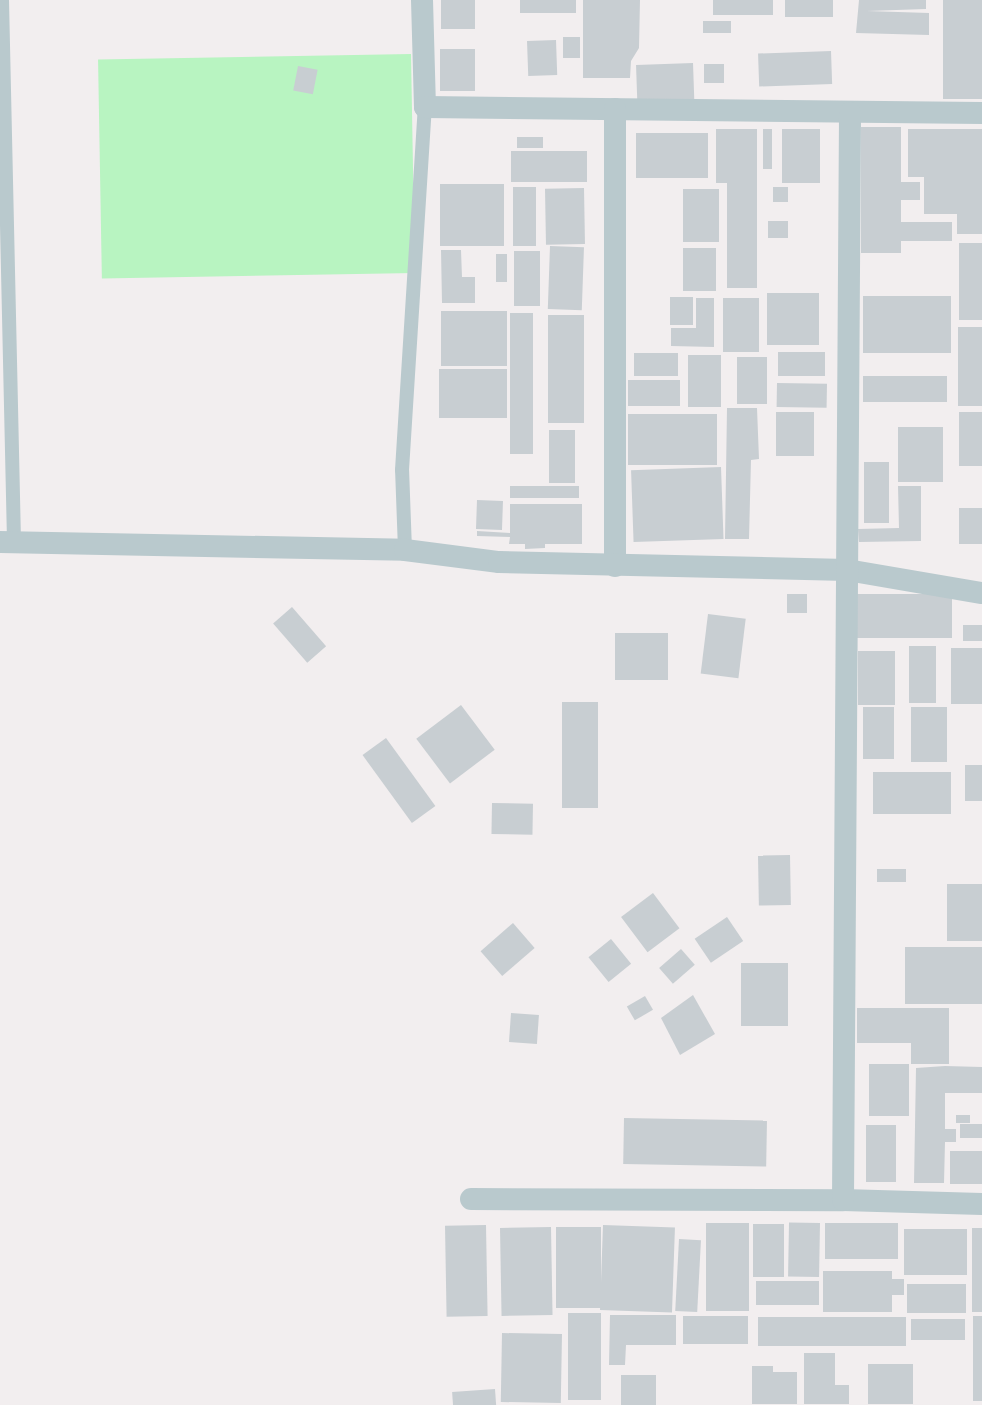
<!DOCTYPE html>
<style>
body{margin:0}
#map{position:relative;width:982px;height:1405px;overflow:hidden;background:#f2eeef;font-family:"Varela Round",sans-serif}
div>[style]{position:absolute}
.green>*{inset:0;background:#b8f4c1;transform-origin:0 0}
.building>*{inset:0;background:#c8ced2;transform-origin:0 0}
.lane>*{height:14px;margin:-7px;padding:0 7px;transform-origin:7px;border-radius:7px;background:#b9c9cd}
.street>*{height:22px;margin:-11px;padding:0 11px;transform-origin:11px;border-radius:11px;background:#b9c9cd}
span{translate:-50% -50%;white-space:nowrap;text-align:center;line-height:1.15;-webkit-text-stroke:3.5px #fff;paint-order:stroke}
</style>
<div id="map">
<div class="green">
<div style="left:411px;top:54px;width:219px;height:313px;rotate:89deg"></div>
</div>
<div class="building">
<div style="left:441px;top:0;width:34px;height:29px"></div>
<div style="left:520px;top:0;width:56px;height:13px"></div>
<div style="clip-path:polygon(583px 0,640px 0,639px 48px,631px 61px,630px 78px,583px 78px)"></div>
<div style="left:713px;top:0;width:60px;height:15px"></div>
<div style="left:785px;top:0;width:48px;height:17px"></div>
<div style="clip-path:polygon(859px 0,926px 0,926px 9px,867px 11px,929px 13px,929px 35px,856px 33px)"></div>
<div style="left:943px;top:0;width:39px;height:99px"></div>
<div style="left:703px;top:21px;width:28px;height:12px"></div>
<div style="left:563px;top:37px;width:17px;height:21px"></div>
<div style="left:556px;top:40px;width:35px;height:29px;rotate:88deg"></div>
<div style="left:475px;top:49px;width:42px;height:35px;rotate:90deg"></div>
<div style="left:831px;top:51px;width:33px;height:73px;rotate:88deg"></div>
<div style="left:693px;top:63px;width:36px;height:57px;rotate:88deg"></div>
<div style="left:704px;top:64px;width:20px;height:19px"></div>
<div style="left:298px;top:66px;width:20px;height:25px;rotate:11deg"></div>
<div style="clip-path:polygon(861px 127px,901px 127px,901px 182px,920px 182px,920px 200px,901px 200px,901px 222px,952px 222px,952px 241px,901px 241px,901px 253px,861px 253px)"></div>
<div style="clip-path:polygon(716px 129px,757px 129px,757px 288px,727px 288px,727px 183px,716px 183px)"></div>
<div style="left:763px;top:129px;width:9px;height:40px"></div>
<div style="left:782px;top:129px;width:38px;height:54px"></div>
<div style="clip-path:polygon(908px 129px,982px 129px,982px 234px,957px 234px,957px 214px,924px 214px,924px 177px,908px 177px)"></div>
<div style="left:636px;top:133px;width:72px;height:45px"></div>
<div style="left:517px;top:137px;width:26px;height:11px"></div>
<div style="left:511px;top:151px;width:76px;height:31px"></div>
<div style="left:440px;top:184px;width:64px;height:62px"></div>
<div style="left:513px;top:187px;width:23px;height:59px"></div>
<div style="left:773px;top:187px;width:15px;height:15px"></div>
<div style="left:584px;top:188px;width:56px;height:39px;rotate:89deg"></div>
<div style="left:683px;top:189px;width:36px;height:53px"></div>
<div style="left:768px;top:221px;width:20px;height:17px"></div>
<div style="left:959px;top:243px;width:23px;height:77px"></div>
<div style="left:550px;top:246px;width:34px;height:63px;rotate:2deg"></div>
<div style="left:683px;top:248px;width:33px;height:43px"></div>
<div style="clip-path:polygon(441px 250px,461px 250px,462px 277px,475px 277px,475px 303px,442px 303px)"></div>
<div style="left:514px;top:251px;width:26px;height:55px"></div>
<div style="left:496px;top:254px;width:11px;height:28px"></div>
<div style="left:767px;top:293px;width:52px;height:52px"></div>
<div style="left:863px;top:296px;width:88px;height:57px"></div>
<div style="left:670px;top:297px;width:23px;height:28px"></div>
<div style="clip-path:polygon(696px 298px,714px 298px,714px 347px,671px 346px,671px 328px,696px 328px)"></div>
<div style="left:723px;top:298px;width:36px;height:54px"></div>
<div style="left:441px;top:311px;width:66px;height:55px"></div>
<div style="left:510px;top:313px;width:23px;height:141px"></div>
<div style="left:548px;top:315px;width:36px;height:108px"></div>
<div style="left:958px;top:327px;width:24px;height:79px"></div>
<div style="left:778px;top:352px;width:47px;height:24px"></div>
<div style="left:634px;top:353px;width:44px;height:23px"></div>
<div style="left:688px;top:355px;width:33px;height:52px"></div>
<div style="left:737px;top:357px;width:30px;height:47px"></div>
<div style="left:439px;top:369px;width:68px;height:49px"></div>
<div style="left:863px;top:376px;width:84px;height:26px"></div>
<div style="left:628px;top:380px;width:52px;height:26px"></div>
<div style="left:777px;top:383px;width:50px;height:24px;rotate:1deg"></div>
<div style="clip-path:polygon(727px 408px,757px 408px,759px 459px,751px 460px,749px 539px,725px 539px)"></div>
<div style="left:776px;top:412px;width:38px;height:44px"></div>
<div style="left:959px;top:412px;width:23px;height:54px"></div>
<div style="left:628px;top:414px;width:89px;height:51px"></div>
<div style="left:898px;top:427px;width:45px;height:55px"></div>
<div style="left:549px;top:430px;width:26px;height:53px"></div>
<div style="left:864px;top:462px;width:25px;height:61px"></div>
<div style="left:721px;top:467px;width:72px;height:90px;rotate:88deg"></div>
<div style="left:510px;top:486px;width:69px;height:12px"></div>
<div style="clip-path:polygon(898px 486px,921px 486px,921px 541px,859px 542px,858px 529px,899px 528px)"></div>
<div style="left:477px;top:500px;width:26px;height:29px;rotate:2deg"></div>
<div style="clip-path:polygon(510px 504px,582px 504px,582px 544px,545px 544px,545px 548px,525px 549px,525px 544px,509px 544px,510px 537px,477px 536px,477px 531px,510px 533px)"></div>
<div style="left:959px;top:508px;width:23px;height:36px"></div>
<div style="left:787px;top:594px;width:20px;height:19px"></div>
<div style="left:855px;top:594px;width:97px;height:44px"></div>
<div style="left:292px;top:607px;width:52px;height:25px;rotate:49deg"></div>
<div style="left:708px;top:614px;width:38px;height:60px;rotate:7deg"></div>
<div style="left:963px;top:625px;width:19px;height:16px"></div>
<div style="left:615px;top:633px;width:53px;height:47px"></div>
<div style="left:909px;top:646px;width:27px;height:57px"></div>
<div style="left:951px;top:648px;width:31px;height:56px"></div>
<div style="left:858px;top:651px;width:37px;height:54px"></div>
<div style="left:598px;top:702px;width:106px;height:36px;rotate:90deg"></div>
<div style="left:461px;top:705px;width:56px;height:56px;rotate:53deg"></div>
<div style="left:863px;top:707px;width:31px;height:52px"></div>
<div style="left:911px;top:707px;width:36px;height:55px"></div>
<div style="left:386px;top:738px;width:84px;height:29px;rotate:54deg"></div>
<div style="left:965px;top:765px;width:17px;height:36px"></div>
<div style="left:873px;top:772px;width:78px;height:42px"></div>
<div style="left:492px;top:803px;width:41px;height:31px;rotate:1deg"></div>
<div style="left:790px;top:855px;width:50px;height:32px;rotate:89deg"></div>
<div style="left:877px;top:869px;width:29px;height:13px"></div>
<div style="left:947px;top:884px;width:35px;height:57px"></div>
<div style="left:653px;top:893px;width:44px;height:40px;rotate:53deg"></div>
<div style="left:727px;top:917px;width:29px;height:39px;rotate:56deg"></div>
<div style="left:513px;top:923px;width:33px;height:43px;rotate:49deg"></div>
<div style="left:611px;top:939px;width:32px;height:29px;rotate:51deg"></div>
<div style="left:905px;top:947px;width:77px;height:57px"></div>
<div style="left:681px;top:949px;width:21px;height:29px;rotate:49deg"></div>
<div style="left:741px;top:963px;width:47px;height:63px"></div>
<div style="clip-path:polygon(693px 995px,715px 1034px,680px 1055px,661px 1018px)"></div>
<div style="left:645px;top:996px;width:16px;height:21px;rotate:60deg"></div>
<div style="clip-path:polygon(857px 1008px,949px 1008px,949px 1064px,911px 1064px,911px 1043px,857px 1043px)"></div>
<div style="left:511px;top:1013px;width:28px;height:29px;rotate:4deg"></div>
<div style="left:869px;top:1064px;width:40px;height:52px"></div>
<div style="clip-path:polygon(945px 1066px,982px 1067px,982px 1093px,945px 1093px,945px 1129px,956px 1129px,956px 1142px,945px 1142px,944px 1183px,914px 1183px,916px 1068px)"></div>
<div style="left:956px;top:1115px;width:14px;height:8px"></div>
<div style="left:624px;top:1118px;width:143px;height:46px;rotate:1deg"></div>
<div style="left:982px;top:1124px;width:14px;height:22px;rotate:90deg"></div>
<div style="left:866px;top:1125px;width:30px;height:57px"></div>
<div style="left:950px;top:1151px;width:32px;height:33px"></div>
<div style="left:749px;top:1223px;width:88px;height:43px;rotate:90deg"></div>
<div style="left:820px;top:1223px;width:54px;height:31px;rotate:91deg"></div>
<div style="left:825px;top:1223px;width:73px;height:36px"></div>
<div style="left:753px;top:1224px;width:31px;height:53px"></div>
<div style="left:486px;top:1225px;width:91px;height:41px;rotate:89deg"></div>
<div style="left:603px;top:1225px;width:72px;height:85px;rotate:2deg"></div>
<div style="left:551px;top:1227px;width:88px;height:51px;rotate:89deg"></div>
<div style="left:601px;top:1227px;width:81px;height:45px;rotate:90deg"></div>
<div style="left:972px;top:1228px;width:10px;height:84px"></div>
<div style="left:904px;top:1229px;width:63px;height:46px"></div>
<div style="left:679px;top:1239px;width:22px;height:72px;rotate:3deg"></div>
<div style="clip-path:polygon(823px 1271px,892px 1271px,892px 1279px,904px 1279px,904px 1295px,892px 1295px,892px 1312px,823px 1312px)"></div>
<div style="left:756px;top:1281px;width:63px;height:24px"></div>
<div style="left:907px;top:1284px;width:59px;height:29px"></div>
<div style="left:568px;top:1313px;width:33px;height:87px"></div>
<div style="clip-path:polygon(610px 1315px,676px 1315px,676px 1345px,626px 1345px,625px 1365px,609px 1365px)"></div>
<div style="left:683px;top:1316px;width:65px;height:28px"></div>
<div style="left:973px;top:1316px;width:9px;height:85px"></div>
<div style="left:758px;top:1317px;width:148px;height:29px"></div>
<div style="left:911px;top:1319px;width:54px;height:21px"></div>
<div style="left:502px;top:1333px;width:60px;height:69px;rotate:1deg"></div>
<div style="clip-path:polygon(804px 1353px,835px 1353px,835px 1385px,849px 1385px,849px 1404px,804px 1404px)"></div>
<div style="left:868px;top:1364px;width:45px;height:40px"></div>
<div style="clip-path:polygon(752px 1366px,773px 1366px,773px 1372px,797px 1372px,797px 1404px,752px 1404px)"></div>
<div style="left:621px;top:1375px;width:35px;height:30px"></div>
<div style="left:495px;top:1389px;width:16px;height:43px;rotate:86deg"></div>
</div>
<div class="lane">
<div style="left:2px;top:0;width:541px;rotate:88.73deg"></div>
<div style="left:405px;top:550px;width:80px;rotate:-92.1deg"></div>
<div style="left:402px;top:470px;width:364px;rotate:-86.4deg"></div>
</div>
<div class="street">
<div style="left:422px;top:0;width:107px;rotate:88.4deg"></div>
<div style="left:425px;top:107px;width:557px;rotate:0.62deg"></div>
<div style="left:615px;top:109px;width:457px;rotate:90deg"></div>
<div style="left:0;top:542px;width:405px;rotate:1.1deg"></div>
<div style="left:405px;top:550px;width:95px;rotate:7.3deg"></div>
<div style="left:499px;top:562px;width:348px;rotate:1.3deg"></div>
<div style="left:847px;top:570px;width:137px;rotate:9.7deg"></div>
<div style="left:471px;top:1199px;width:372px;rotate:0.2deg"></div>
<div style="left:843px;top:1200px;width:139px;rotate:1.6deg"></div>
<div style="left:843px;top:1200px;width:1087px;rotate:-89.63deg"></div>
</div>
</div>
